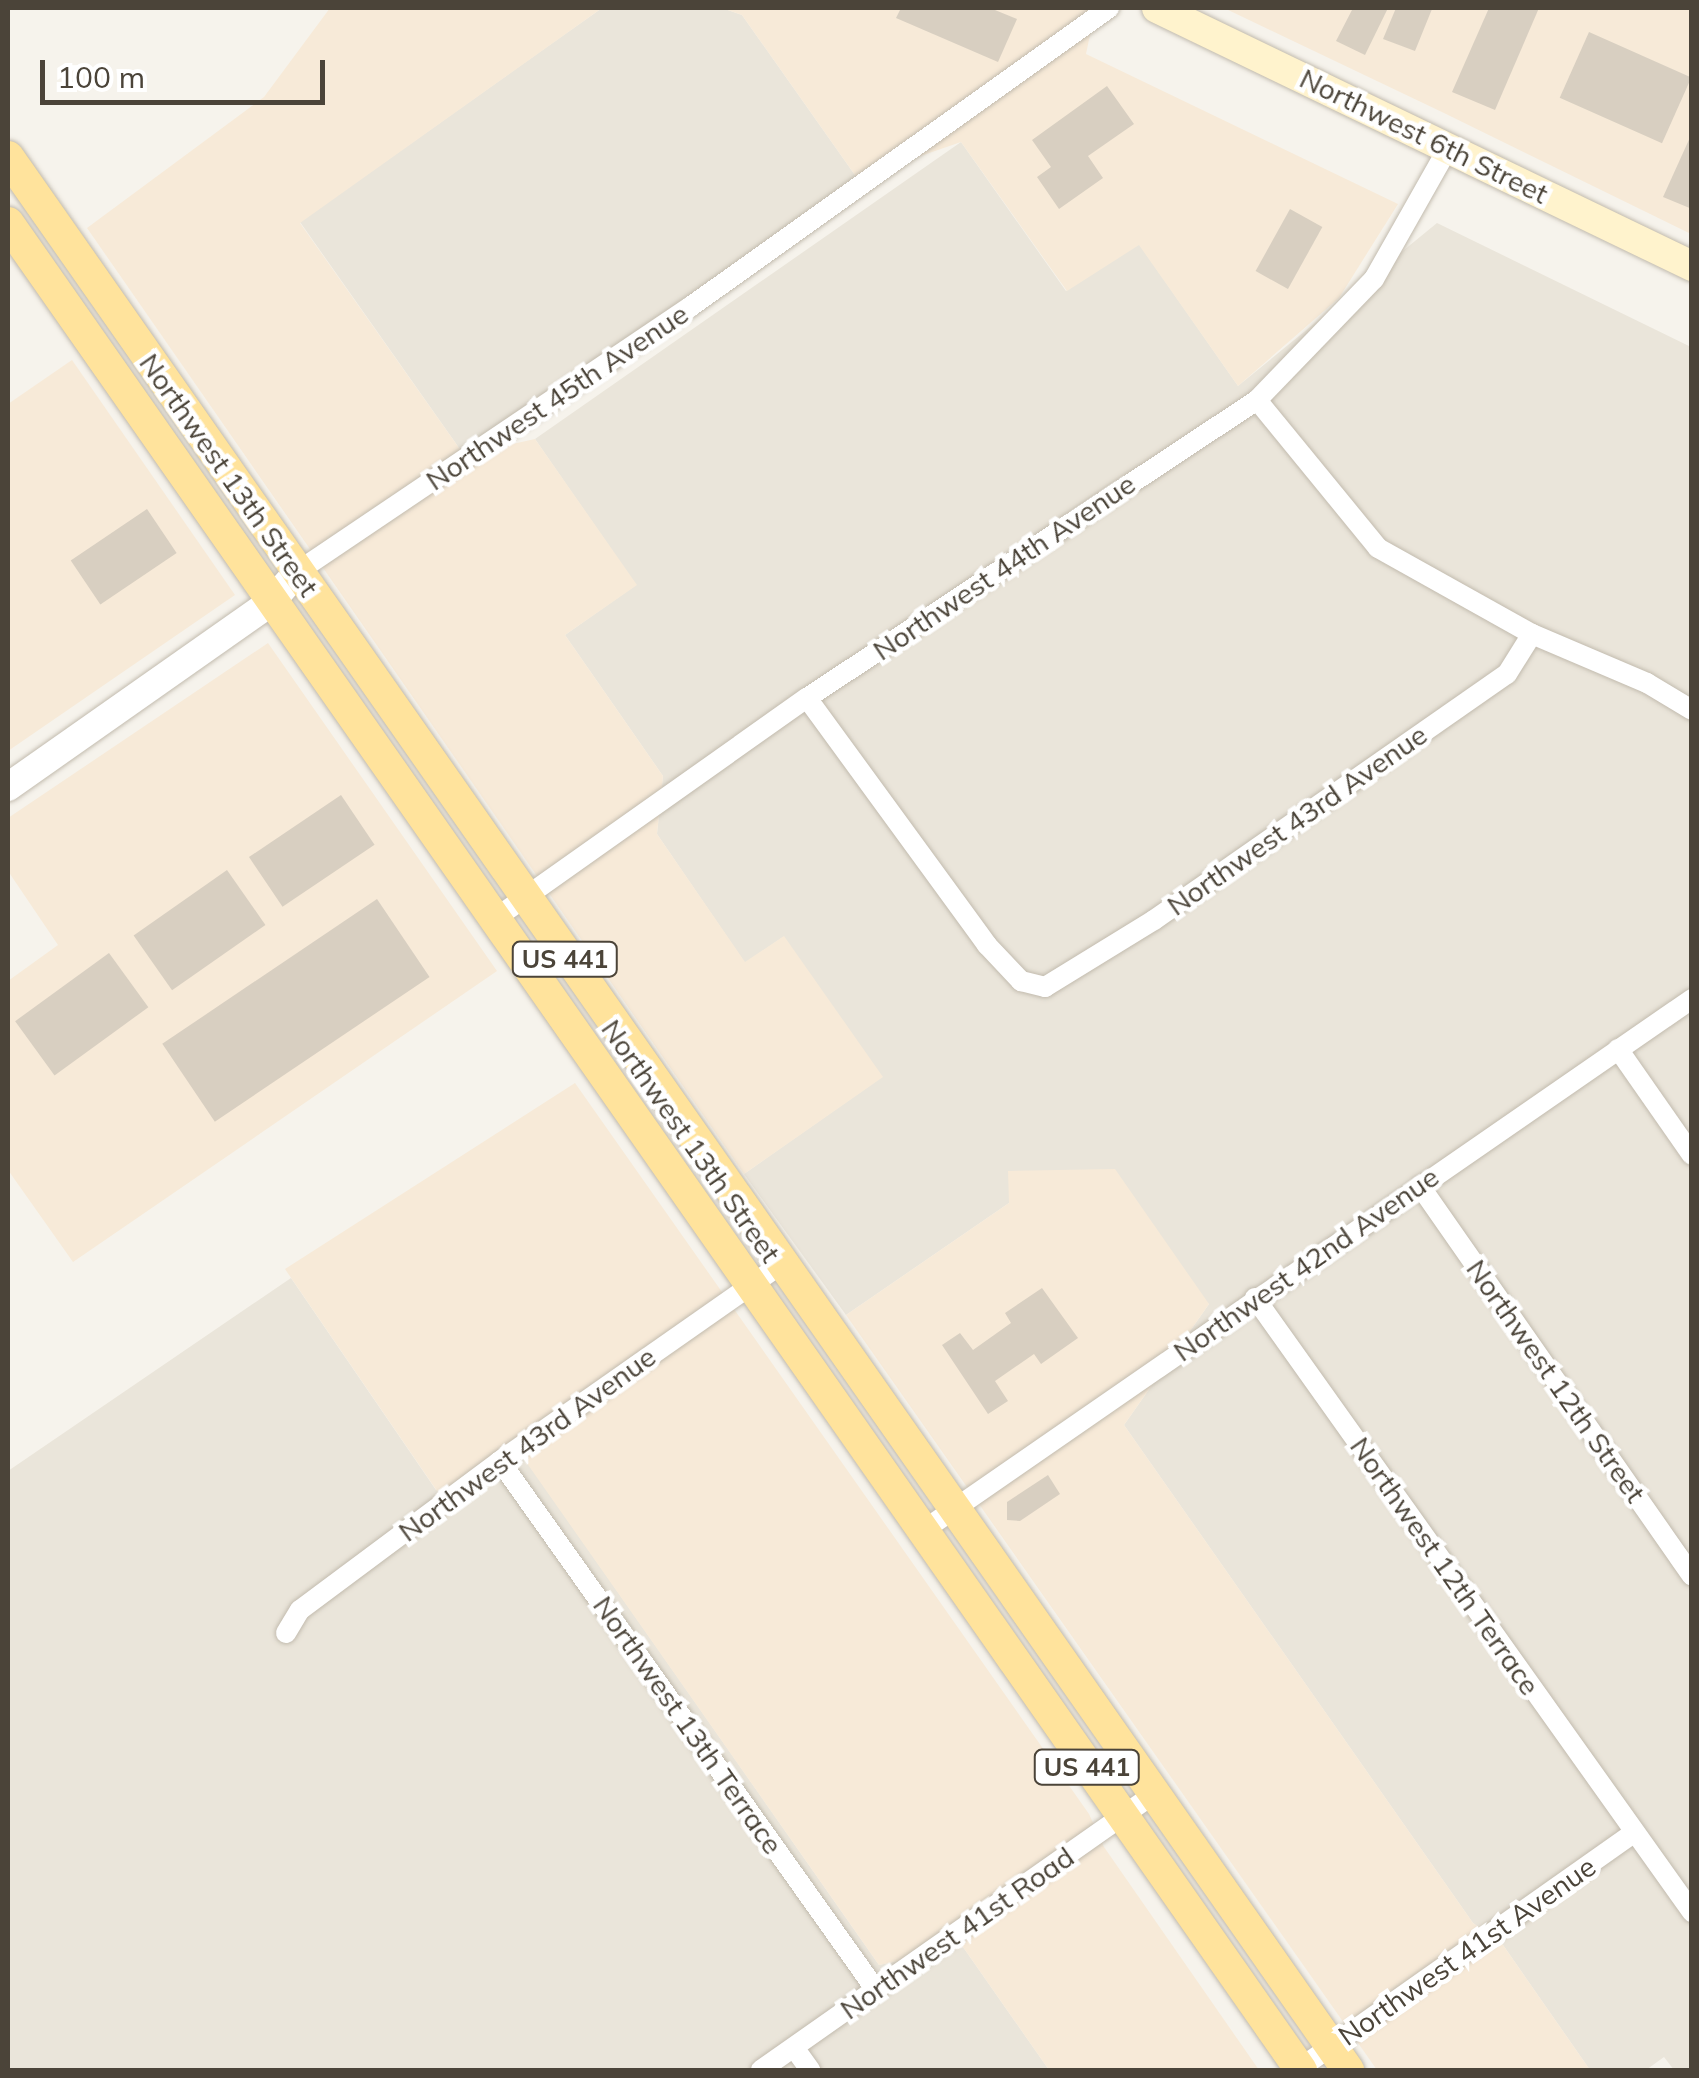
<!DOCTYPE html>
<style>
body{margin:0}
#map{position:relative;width:1699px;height:2078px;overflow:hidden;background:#f6f3ec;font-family:Mulish,sans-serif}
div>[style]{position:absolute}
.residential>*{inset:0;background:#eae5da}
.commercial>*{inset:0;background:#f7ead8}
.building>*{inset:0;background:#d8cfc1;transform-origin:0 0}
.roads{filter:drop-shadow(0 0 2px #c2bbae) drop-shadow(0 0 2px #c2bbae)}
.minor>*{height:20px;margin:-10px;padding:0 10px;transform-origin:10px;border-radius:10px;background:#fff}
.tertiary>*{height:28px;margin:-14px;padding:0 14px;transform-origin:14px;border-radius:14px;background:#fff}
.secondary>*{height:30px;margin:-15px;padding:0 15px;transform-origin:15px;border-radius:15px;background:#fff3cd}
.primary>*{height:32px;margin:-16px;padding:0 16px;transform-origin:16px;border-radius:16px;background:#ffe39c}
span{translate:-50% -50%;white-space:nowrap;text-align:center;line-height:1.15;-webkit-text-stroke:9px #fff;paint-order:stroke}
.shield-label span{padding:2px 8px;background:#fff;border:2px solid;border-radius:8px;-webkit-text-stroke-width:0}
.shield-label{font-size:25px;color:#4b4439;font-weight:700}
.street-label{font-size:28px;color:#4b4439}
.frame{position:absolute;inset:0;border:10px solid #4b4439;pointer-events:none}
.scale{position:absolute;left:40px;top:60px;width:285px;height:45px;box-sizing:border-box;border:5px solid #4b4439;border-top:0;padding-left:12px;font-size:30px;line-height:35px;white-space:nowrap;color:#4b4439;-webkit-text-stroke:8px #fff;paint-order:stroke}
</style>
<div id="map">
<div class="residential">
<div style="clip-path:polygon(602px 8px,722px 8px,742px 15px,857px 178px,464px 455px,300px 222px)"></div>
<div style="clip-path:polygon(961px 142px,1066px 291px,1139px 244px,1238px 386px,1437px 223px,1691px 347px,1691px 2070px,1674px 2070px,1664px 2057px,1646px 2070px,1590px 2070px,1503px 1945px,1473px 1923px,1124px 1425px,1209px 1304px,1009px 1203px,846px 1315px,744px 1174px,882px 1077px,783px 937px,745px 963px,657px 834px,663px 776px,565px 635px,636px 585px,535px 439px)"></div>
<div style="clip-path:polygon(291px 1278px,436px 1490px,524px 1458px,879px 1965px,963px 1947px,1049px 2070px,8px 2070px,8px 1471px)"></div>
</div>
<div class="commercial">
<div style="clip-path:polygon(330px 8px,602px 8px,300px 223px,464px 455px,535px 439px,637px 585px,565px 635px,663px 776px,657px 834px,745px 962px,784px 936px,883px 1077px,744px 1174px,87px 228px,264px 97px)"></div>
<div style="clip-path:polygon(722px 8px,1087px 8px,1095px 11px,1086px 54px,1398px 204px,1339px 298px,1238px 386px,1139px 245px,1067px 291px,961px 142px,857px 178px,742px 15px)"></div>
<div style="clip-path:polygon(1224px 8px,1691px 8px,1691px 234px,1444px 113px)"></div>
<div style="clip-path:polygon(72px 360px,235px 595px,8px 751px,8px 404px)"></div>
<div style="clip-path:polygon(268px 643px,497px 971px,73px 1262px,8px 1170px,8px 981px,58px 945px,8px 871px,8px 818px)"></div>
<div style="clip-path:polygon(575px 1083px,1089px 1814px,1104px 1847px,1259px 2070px,1049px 2070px,963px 1947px,879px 1965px,524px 1459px,437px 1491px,285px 1269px)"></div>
<div style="clip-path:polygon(1115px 1169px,1209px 1304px,1124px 1425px,1473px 1923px,1503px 1945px,1590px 2070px,1377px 2070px,846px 1315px,1009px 1203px,1008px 1171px)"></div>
</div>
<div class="building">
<div style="clip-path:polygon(901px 8px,990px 8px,1017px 19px,998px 62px,896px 18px)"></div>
<div style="clip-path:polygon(1353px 8px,1388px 8px,1365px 55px,1336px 41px)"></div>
<div style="clip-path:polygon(1396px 8px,1432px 9px,1415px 51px,1383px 39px)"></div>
<div style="clip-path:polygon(1489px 8px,1539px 8px,1495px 110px,1452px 92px)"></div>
<div style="left:1589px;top:32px;width:112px;height:72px;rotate:24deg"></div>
<div style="clip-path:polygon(1107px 86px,1134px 124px,1088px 156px,1103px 178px,1059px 209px,1037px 177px,1051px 167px,1032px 140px)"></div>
<div style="clip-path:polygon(1692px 133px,1692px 209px,1663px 197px)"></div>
<div style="left:1290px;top:209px;width:37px;height:71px;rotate:29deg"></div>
<div style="left:147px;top:509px;width:53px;height:92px;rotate:56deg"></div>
<div style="left:341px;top:795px;width:60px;height:111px;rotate:56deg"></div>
<div style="left:227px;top:870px;width:67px;height:114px;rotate:55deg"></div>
<div style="left:377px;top:899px;width:94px;height:259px;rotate:56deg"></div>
<div style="left:109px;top:953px;width:67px;height:116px;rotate:54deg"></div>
<div style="clip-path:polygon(1042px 1288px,1078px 1338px,1041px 1364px,1034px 1354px,995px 1381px,1008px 1401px,988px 1414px,942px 1345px,960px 1333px,973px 1350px,1011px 1323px,1005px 1313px)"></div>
<div style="clip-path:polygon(1048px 1475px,1060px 1494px,1020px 1521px,1007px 1520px,1007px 1502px)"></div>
</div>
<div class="roads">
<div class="minor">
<div style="left:1257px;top:400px;width:191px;rotate:50.7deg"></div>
<div style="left:1378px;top:548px;width:176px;rotate:29.2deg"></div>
<div style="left:1532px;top:634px;width:125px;rotate:23.1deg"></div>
<div style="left:1647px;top:683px;width:52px;rotate:31deg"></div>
<div style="left:297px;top:572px;width:474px;rotate:-34deg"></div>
<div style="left:690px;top:307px;width:515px;rotate:-35.51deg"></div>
<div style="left:807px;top:698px;width:306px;rotate:53.9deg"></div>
<div style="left:987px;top:945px;width:50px;rotate:46.6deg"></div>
<div style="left:1021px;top:981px;width:25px;rotate:14deg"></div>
<div style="left:1045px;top:987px;width:128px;rotate:-31.6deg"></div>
<div style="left:1154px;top:920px;width:430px;rotate:-34.9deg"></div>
<div style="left:1507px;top:674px;width:47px;rotate:-58deg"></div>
<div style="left:493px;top:920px;width:385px;rotate:-35.3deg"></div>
<div style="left:807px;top:698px;width:540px;rotate:-33.51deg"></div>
<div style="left:1257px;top:400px;width:168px;rotate:-46deg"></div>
<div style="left:1374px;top:279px;width:150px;rotate:-60.5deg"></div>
<div style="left:1618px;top:1049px;width:129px;rotate:55.1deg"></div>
<div style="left:1420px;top:1186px;width:475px;rotate:55.1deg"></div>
<div style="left:1255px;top:1298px;width:754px;rotate:54.56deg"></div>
<div style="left:500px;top:1461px;width:649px;rotate:54.6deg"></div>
<div style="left:921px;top:1532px;width:937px;rotate:-34.66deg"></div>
<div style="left:286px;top:1633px;width:27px;rotate:-59deg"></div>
<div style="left:300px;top:1610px;width:249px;rotate:-36.7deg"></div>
<div style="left:500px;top:1461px;width:340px;rotate:-35deg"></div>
<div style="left:795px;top:2049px;width:26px;rotate:54deg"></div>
<div style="left:1299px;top:2069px;width:410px;rotate:-35.2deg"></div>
<div style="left:761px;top:2070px;width:479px;rotate:-35.1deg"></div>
</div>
<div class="tertiary">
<div style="left:8px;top:787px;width:322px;rotate:-35.1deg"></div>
<div style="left:271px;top:602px;width:40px;rotate:-49deg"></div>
</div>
<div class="secondary">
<div style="left:1157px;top:8px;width:594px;rotate:25.75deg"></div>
</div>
<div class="primary">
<div style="left:8px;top:157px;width:2336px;rotate:54.99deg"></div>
<div style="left:8px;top:223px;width:2255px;rotate:55.01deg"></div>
</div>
</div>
<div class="shield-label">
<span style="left:565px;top:959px">US 441</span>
<span style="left:1087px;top:1767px">US 441</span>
</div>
<div class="street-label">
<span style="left:1424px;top:136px;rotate:26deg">Northwest 6th Street</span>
<span style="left:557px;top:397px;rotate:-34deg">Northwest 45th Avenue</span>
<span style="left:229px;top:475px;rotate:55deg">Northwest 13th Street</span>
<span style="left:1004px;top:567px;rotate:-34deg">Northwest 44th Avenue</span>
<span style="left:1297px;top:820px;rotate:-35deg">Northwest 43rd Avenue</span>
<span style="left:691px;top:1141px;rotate:55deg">Northwest 13th Street</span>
<span style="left:1306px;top:1264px;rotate:-35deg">Northwest 42nd Avenue</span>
<span style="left:1556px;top:1381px;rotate:55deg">Northwest 12th Street</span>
<span style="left:527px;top:1444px;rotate:-36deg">Northwest 43rd Avenue</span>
<span style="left:1445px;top:1566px;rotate:55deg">Northwest 12th Terrace</span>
<span style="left:688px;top:1725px;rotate:55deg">Northwest 13th Terrace</span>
<span style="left:957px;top:1933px;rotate:-35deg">Northwest 41st Road</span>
<span style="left:1467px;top:1951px;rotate:-35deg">Northwest 41st Avenue</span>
</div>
<div class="frame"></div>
<div class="scale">100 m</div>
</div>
